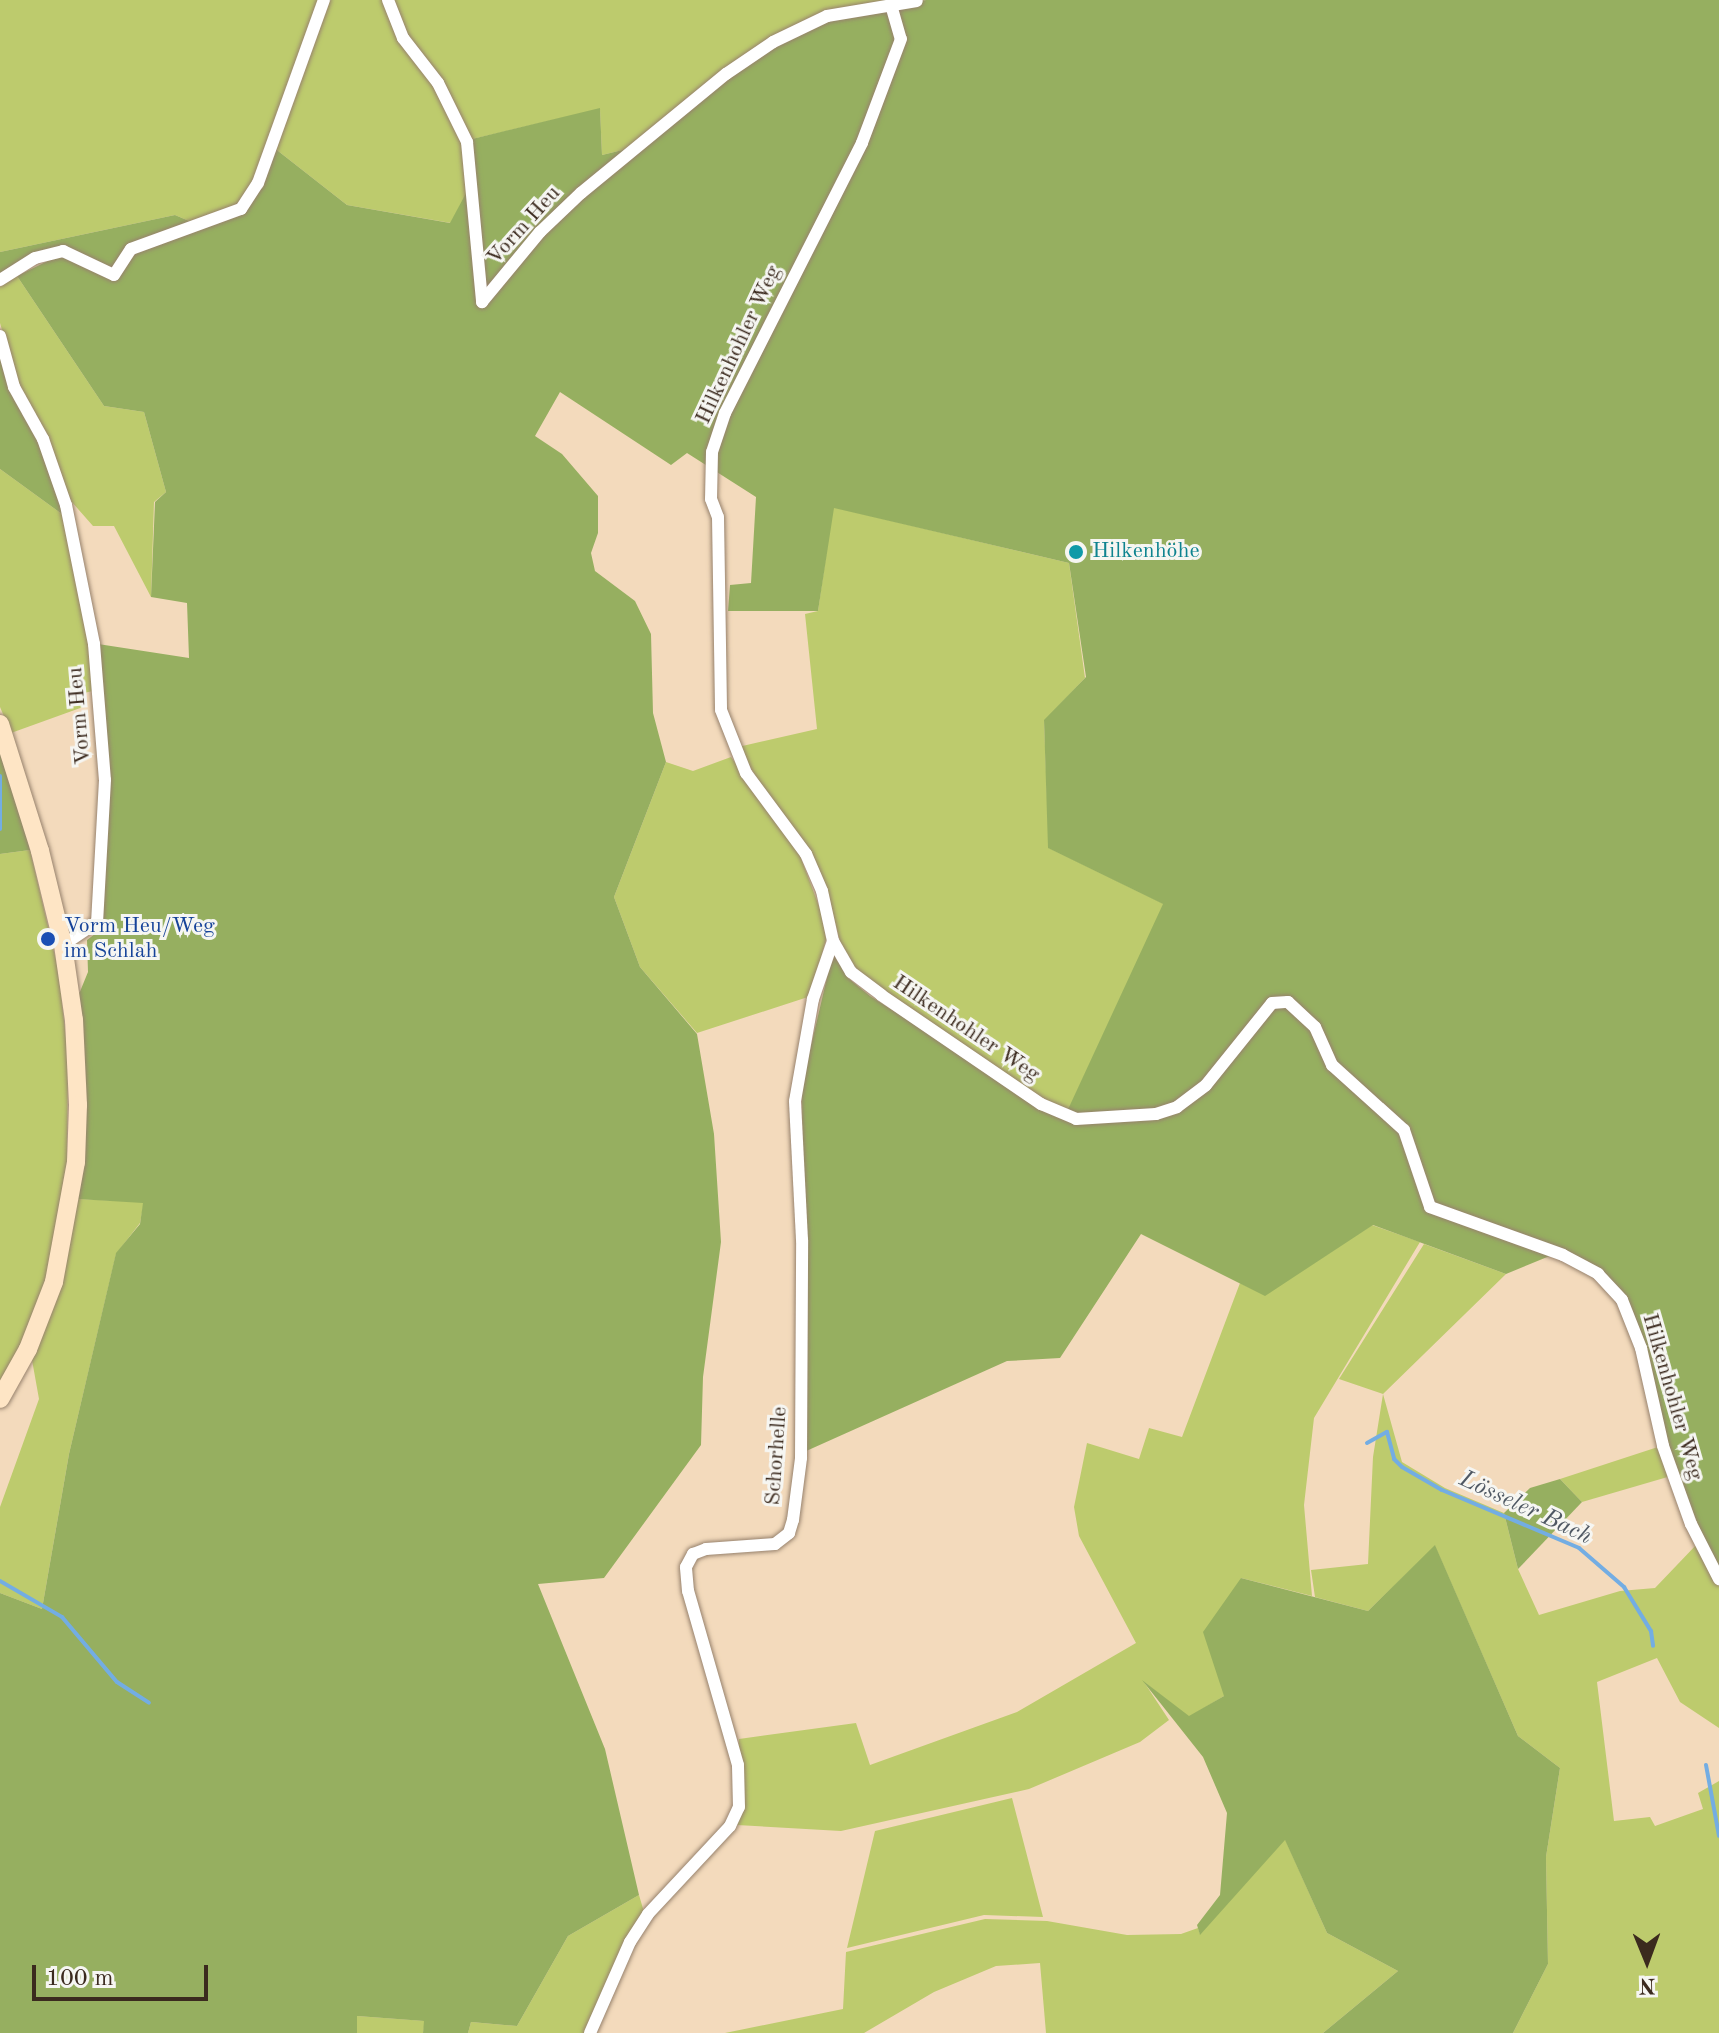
<!DOCTYPE html>
<meta charset="utf-8">
<style>
body{margin:0}
#map{position:relative;width:1719px;height:2033px;overflow:hidden;background:#f3dabc;font-family:"Old Standard TT",serif}
div>[style]{position:absolute}
.green>*{inset:0;background:#bdcb6d}
.forest>*{inset:0;background:#96af60}
.stream>*{height:4px;margin:-2px;padding:0 2px;transform-origin:2px;border-radius:2px;background:#73ade3}
.roads{filter:drop-shadow(0 0 2px #97826d) drop-shadow(0 0 2px #97826d)}
.minor>*{height:12px;margin:-6px;padding:0 6px;transform-origin:6px;border-radius:6px;background:#fff}
.secondary>*{height:18px;margin:-9px;padding:0 9px;transform-origin:9px;border-radius:9px;background:#fee5c5}
.dots>*{width:22px;height:22px;translate:-50% -50%;box-sizing:border-box;border:4px solid #f6f6f2;border-radius:50%}
span{translate:-50% -50%;white-space:nowrap;text-align:center;line-height:1.15;-webkit-text-stroke:6px #f6f6f2;paint-order:stroke}
.street-label{font-size:22px;color:#3b2a1e}
.culture-label{font-size:22px;color:#0d838f}
.left{translate:0 -50%;text-align:left}
.transit-label{font-size:22px;color:#164399}
.water-label{font-size:24px;color:#4f5863;font-style:italic}
.north{position:absolute;left:1607px;top:1921px;width:80px;height:80px;-webkit-text-stroke:6px #f6f6f2;paint-order:stroke;rotate:179deg;font-size:22px;font-weight:700;line-height:32px;text-align:center;color:#3b2a1e}
.north::after{content:'';display:block;margin:auto;width:28px;height:36px;background:#3b2a1e;clip-path:polygon(50% 0,100% 100%,50% 72%,0 100%)}
.scale{position:absolute;left:32px;top:1965px;width:176px;height:36px;box-sizing:border-box;border:4px solid #3b2a1e;border-top:0;padding-left:10px;font-size:24px;line-height:28px;white-space:nowrap;color:#3b2a1e;-webkit-text-stroke:6px #f6f6f2;paint-order:stroke}
</style>
<div id="map">
<div class="green">
<div style="clip-path:polygon(0 0,322px 0,256px 182px,239px 207px,196px 224px,175px 215px,0 252px)"></div>
<div style="clip-path:polygon(327px 0,385px 0,436px 84px,463px 142px,471px 184px,451px 223px,347px 205px,273px 147px)"></div>
<div style="clip-path:polygon(390px 0,915px 0,635px 147px,602px 155px,600px 109px,468px 140px,405px 37px)"></div>
<div style="clip-path:polygon(17px 276px,104px 406px,144px 412px,166px 492px,154px 502px,151px 597px,114px 526px,93px 526px,71px 501px,18px 386px,0 323px,0 287px)"></div>
<div style="clip-path:polygon(0 469px,66px 517px,86px 613px,93px 691px,79px 694px,83px 707px,11px 733px,0 707px)"></div>
<div style="clip-path:polygon(833px 507px,1069px 563px,1085px 678px,1044px 721px,1049px 848px,1164px 904px,1067px 1113px,950px 1041px,853px 968px,842px 949px,828px 894px,738px 747px,817px 729px,805px 614px,818px 611px)"></div>
<div style="clip-path:polygon(731px 757px,799px 853px,823px 917px,826px 939px,811px 996px,697px 1033px,640px 967px,614px 897px,666px 762px,693px 771px)"></div>
<div style="clip-path:polygon(30px 850px,58px 969px,68px 1055px,67px 1161px,46px 1280px,21px 1346px,0 1381px,0 854px)"></div>
<div style="clip-path:polygon(77px 1199px,144px 1202px,140px 1223px,116px 1254px,69px 1454px,42px 1609px,0 1593px,0 1507px,39px 1399px,32px 1360px)"></div>
<div style="clip-path:polygon(1372px 1225px,1420px 1242px,1314px 1418px,1304px 1505px,1312px 1596px,1241px 1578px,1224px 1696px,1189px 1717px,1144px 1682px,1169px 1720px,1140px 1742px,1029px 1789px,841px 1831px,737px 1825px,739px 1739px,856px 1723px,870px 1765px,1017px 1712px,1136px 1643px,1079px 1536px,1074px 1507px,1087px 1443px,1139px 1459px,1149px 1428px,1182px 1437px,1240px 1283px,1265px 1295px)"></div>
<div style="clip-path:polygon(1424px 1244px,1506px 1274px,1383px 1394px,1402px 1462px,1445px 1488px,1504px 1513px,1518px 1569px,1539px 1615px,1620px 1591px,1655px 1588px,1698px 1543px,1719px 1583px,1719px 1728px,1680px 1702px,1657px 1658px,1597px 1682px,1614px 1821px,1650px 1817px,1655px 1826px,1703px 1809px,1698px 1793px,1719px 1781px,1719px 2033px,1513px 2033px,1548px 1964px,1546px 1857px,1560px 1768px,1518px 1736px,1435px 1546px,1368px 1611px,1315px 1597px,1311px 1570px,1368px 1564px,1373px 1457px,1383px 1394px,1339px 1379px)"></div>
<div style="clip-path:polygon(1661px 1446px,1671px 1476px,1582px 1502px,1560px 1479px)"></div>
<div style="clip-path:polygon(1012px 1798px,1043px 1917px,984px 1915px,847px 1948px,875px 1831px)"></div>
<div style="clip-path:polygon(1285px 1839px,1327px 1933px,1398px 1971px,1323px 2033px,1046px 2033px,1040px 1963px,996px 1966px,934px 1992px,864px 2033px,725px 2033px,843px 2009px,846px 1952px,985px 1919px,1047px 1921px,1127px 1935px,1181px 1934px,1198px 1928px,1200px 1934px)"></div>
<div style="clip-path:polygon(639px 1895px,644px 1912px,587px 2033px,468px 2033px,471px 2022px,517px 2026px,568px 1936px)"></div>
<div style="clip-path:polygon(357px 2016px,425px 2021px,423px 2033px,357px 2033px)"></div>
</div>
<div class="forest">
<div style="clip-path:polygon(926px 0,1719px 0,1719px 1574px,1665px 1446px,1644px 1348px,1600px 1274px,1557px 1253px,1506px 1274px,1373px 1225px,1265px 1296px,1141px 1234px,1060px 1358px,1007px 1361px,804px 1452px,802px 1084px,833px 952px,848px 978px,870px 996px,1064px 1118px,1163px 904px,1048px 848px,1044px 720px,1086px 677px,1069px 563px,834px 508px,818px 611px,728px 611px,730px 585px,751px 583px,756px 497px,687px 453px,671px 465px,560px 392px,535px 436px,562px 454px,598px 496px,598px 533px,591px 553px,595px 571px,635px 601px,651px 634px,653px 713px,666px 762px,614px 897px,640px 967px,697px 1034px,714px 1134px,721px 1242px,703px 1377px,701px 1445px,604px 1578px,538px 1584px,605px 1749px,639px 1895px,568px 1936px,517px 2026px,471px 2022px,468px 2033px,423px 2033px,424px 2021px,357px 2016px,357px 2033px,0 2033px,0 1593px,42px 1609px,69px 1454px,116px 1253px,140px 1224px,143px 1203px,77px 1199px,79px 994px,88px 972px,87px 940px,100px 930px,101px 917px,98px 644px,189px 658px,187px 603px,151px 597px,155px 502px,166px 492px,144px 412px,104px 406px,17px 276px,62px 254px,116px 279px,133px 252px,245px 212px,273px 147px,347px 205px,450px 223px,473px 180px,468px 140px,600px 108px,602px 155px,635px 147px,776px 44px,830px 18px)"></div>
<div style="clip-path:polygon(175px 215px,196px 224px,154px 235px,114px 269px,59px 248px,0 278px,0 252px)"></div>
<div style="clip-path:polygon(0 350px,40px 440px,66px 517px,0 469px)"></div>
<div style="clip-path:polygon(0 753px,24px 819px,30px 850px,0 854px)"></div>
<div style="clip-path:polygon(1560px 1479px,1582px 1502px,1518px 1569px,1504px 1513px,1530px 1488px)"></div>
<div style="clip-path:polygon(1435px 1545px,1518px 1736px,1560px 1768px,1546px 1857px,1548px 1964px,1513px 2033px,1323px 2033px,1398px 1971px,1327px 1933px,1285px 1840px,1200px 1935px,1197px 1925px,1220px 1895px,1227px 1813px,1203px 1757px,1142px 1680px,1189px 1716px,1224px 1696px,1203px 1632px,1241px 1578px,1368px 1611px)"></div>
</div>
<div class="stream">
<div style="left:0;top:776px;width:53px;rotate:90deg"></div>
<div style="left:1367px;top:1443px;width:23px;rotate:-29deg"></div>
<div style="left:1387px;top:1432px;width:28px;rotate:75deg"></div>
<div style="left:1394px;top:1459px;width:11px;rotate:45deg"></div>
<div style="left:1402px;top:1467px;width:46px;rotate:29.9deg"></div>
<div style="left:1442px;top:1490px;width:149px;rotate:22.9deg"></div>
<div style="left:1579px;top:1548px;width:60px;rotate:40.9deg"></div>
<div style="left:1624px;top:1587px;width:52px;rotate:58.5deg"></div>
<div style="left:1651px;top:1631px;width:15px;rotate:82deg"></div>
<div style="left:0;top:1581px;width:72px;rotate:30.1deg"></div>
<div style="left:62px;top:1617px;width:85px;rotate:49.8deg"></div>
<div style="left:117px;top:1682px;width:38px;rotate:33deg"></div>
<div style="left:1706px;top:1765px;width:72px;rotate:79.6deg"></div>
</div>
<div class="roads">
<div class="minor">
<div style="left:388px;top:0;width:41px;rotate:68.5deg"></div>
<div style="left:403px;top:38px;width:57px;rotate:52.1deg"></div>
<div style="left:438px;top:83px;width:66px;rotate:63.8deg"></div>
<div style="left:467px;top:142px;width:161px;rotate:84.6deg"></div>
<div style="left:482px;top:302px;width:91px;rotate:-50.4deg"></div>
<div style="left:540px;top:232px;width:57px;rotate:-43.6deg"></div>
<div style="left:581px;top:193px;width:188px;rotate:-39.4deg"></div>
<div style="left:726px;top:74px;width:57px;rotate:-34.2deg"></div>
<div style="left:773px;top:42px;width:60px;rotate:-25.7deg"></div>
<div style="left:827px;top:16px;width:91px;rotate:-9.5deg"></div>
<div style="left:891px;top:5px;width:35px;rotate:74deg"></div>
<div style="left:901px;top:39px;width:111px;rotate:110.6deg"></div>
<div style="left:862px;top:143px;width:303px;rotate:116.9deg"></div>
<div style="left:725px;top:413px;width:41px;rotate:108.4deg"></div>
<div style="left:712px;top:452px;width:47px;rotate:91.2deg"></div>
<div style="left:711px;top:499px;width:19px;rotate:69deg"></div>
<div style="left:718px;top:517px;width:193px;rotate:89.1deg"></div>
<div style="left:721px;top:710px;width:68px;rotate:68.4deg"></div>
<div style="left:746px;top:773px;width:101px;rotate:53.5deg"></div>
<div style="left:806px;top:854px;width:40px;rotate:66.6deg"></div>
<div style="left:822px;top:891px;width:51px;rotate:77.6deg"></div>
<div style="left:833px;top:941px;width:36px;rotate:60deg"></div>
<div style="left:851px;top:972px;width:38px;rotate:37deg"></div>
<div style="left:881px;top:995px;width:194px;rotate:34.3deg"></div>
<div style="left:1041px;top:1104px;width:38px;rotate:23deg"></div>
<div style="left:1076px;top:1119px;width:80px;rotate:-3.6deg"></div>
<div style="left:1156px;top:1114px;width:22px;rotate:-18deg"></div>
<div style="left:1177px;top:1107px;width:36px;rotate:-37deg"></div>
<div style="left:1206px;top:1085px;width:105px;rotate:-51.2deg"></div>
<div style="left:1272px;top:1003px;width:16px;rotate:-4deg"></div>
<div style="left:1288px;top:1002px;width:37px;rotate:43deg"></div>
<div style="left:1315px;top:1027px;width:42px;rotate:65.9deg"></div>
<div style="left:1332px;top:1065px;width:97px;rotate:42.1deg"></div>
<div style="left:1404px;top:1130px;width:81px;rotate:71.3deg"></div>
<div style="left:1430px;top:1207px;width:141px;rotate:19.8deg"></div>
<div style="left:1563px;top:1255px;width:40px;rotate:28deg"></div>
<div style="left:1598px;top:1274px;width:35px;rotate:47deg"></div>
<div style="left:1622px;top:1300px;width:52px;rotate:68.4deg"></div>
<div style="left:1641px;top:1348px;width:100px;rotate:77.3deg"></div>
<div style="left:1663px;top:1446px;width:83px;rotate:70.3deg"></div>
<div style="left:1691px;top:1524px;width:62px;rotate:63deg"></div>
<div style="left:0;top:280px;width:41px;rotate:-32.2deg"></div>
<div style="left:35px;top:258px;width:29px;rotate:-14deg"></div>
<div style="left:63px;top:251px;width:56px;rotate:25.2deg"></div>
<div style="left:114px;top:275px;width:31px;rotate:-57deg"></div>
<div style="left:131px;top:249px;width:117px;rotate:-20deg"></div>
<div style="left:241px;top:209px;width:31px;rotate:-57deg"></div>
<div style="left:258px;top:183px;width:195px;rotate:-70.2deg"></div>
<div style="left:0;top:336px;width:53px;rotate:74.6deg"></div>
<div style="left:14px;top:387px;width:60px;rotate:60.9deg"></div>
<div style="left:43px;top:439px;width:70px;rotate:70.8deg"></div>
<div style="left:66px;top:505px;width:142px;rotate:78.6deg"></div>
<div style="left:94px;top:644px;width:136px;rotate:85.4deg"></div>
<div style="left:105px;top:780px;width:142px;rotate:93.2deg"></div>
<div style="left:97px;top:922px;width:41px;rotate:145.9deg"></div>
<div style="left:590px;top:2033px;width:99px;rotate:-66.3deg"></div>
<div style="left:630px;top:1942px;width:33px;rotate:-57deg"></div>
<div style="left:648px;top:1914px;width:120px;rotate:-47deg"></div>
<div style="left:730px;top:1826px;width:21px;rotate:-65deg"></div>
<div style="left:739px;top:1807px;width:42px;rotate:-91.4deg"></div>
<div style="left:738px;top:1765px;width:181px;rotate:-106deg"></div>
<div style="left:688px;top:1591px;width:24px;rotate:-95deg"></div>
<div style="left:686px;top:1567px;width:15px;rotate:-62deg"></div>
<div style="left:693px;top:1554px;width:14px;rotate:-21deg"></div>
<div style="left:706px;top:1549px;width:69px;rotate:-4.1deg"></div>
<div style="left:775px;top:1544px;width:18px;rotate:-38deg"></div>
<div style="left:789px;top:1533px;width:14px;rotate:-73deg"></div>
<div style="left:793px;top:1520px;width:63px;rotate:-82.6deg"></div>
<div style="left:801px;top:1458px;width:218px;rotate:-89.7deg"></div>
<div style="left:802px;top:1240px;width:139px;rotate:-92.9deg"></div>
<div style="left:795px;top:1101px;width:104px;rotate:-80deg"></div>
<div style="left:813px;top:999px;width:61px;rotate:-71deg"></div>
</div>
<div class="secondary">
<div style="left:0;top:724px;width:133px;rotate:72.5deg"></div>
<div style="left:40px;top:851px;width:97px;rotate:76.3deg"></div>
<div style="left:63px;top:945px;width:76px;rotate:81.7deg"></div>
<div style="left:74px;top:1020px;width:85px;rotate:87.3deg"></div>
<div style="left:78px;top:1105px;width:57px;rotate:92deg"></div>
<div style="left:76px;top:1162px;width:122px;rotate:100.4deg"></div>
<div style="left:54px;top:1282px;width:72px;rotate:111.2deg"></div>
<div style="left:28px;top:1349px;width:57px;rotate:119.2deg"></div>
</div>
</div>
<div class="dots">
<div style="left:1076px;top:552px;background:#0f9aa8"></div>
<div style="left:48px;top:939px;background:#1a4fb4"></div>
</div>
<div class="street-label">
<span style="left:524px;top:226px;rotate:-48deg">Vorm Heu</span>
<span style="left:739px;top:345px;rotate:-65deg">Hilkenhohler Weg</span>
<span style="left:80px;top:716px;rotate:-95deg">Vorm Heu</span>
<span style="left:966px;top:1029px;rotate:34deg">Hilkenhohler Weg</span>
<span style="left:1672px;top:1397px;rotate:74deg">Hilkenhohler Weg</span>
<span style="left:777px;top:1456px;rotate:-86deg">Schorhelle</span>
</div>
<div class="culture-label">
<span class="left" style="left:1092px;top:552px">Hilkenhöhe</span>
</div>
<div class="transit-label">
<span class="left" style="left:64px;top:939px">Vorm Heu/Weg<br>im Schlah</span>
</div>
<div class="water-label">
<span style="left:1525px;top:1509px;rotate:25deg">Lösseler Bach</span>
</div>
<div class="north">N</div>
<div class="scale">100 m</div>
</div>
